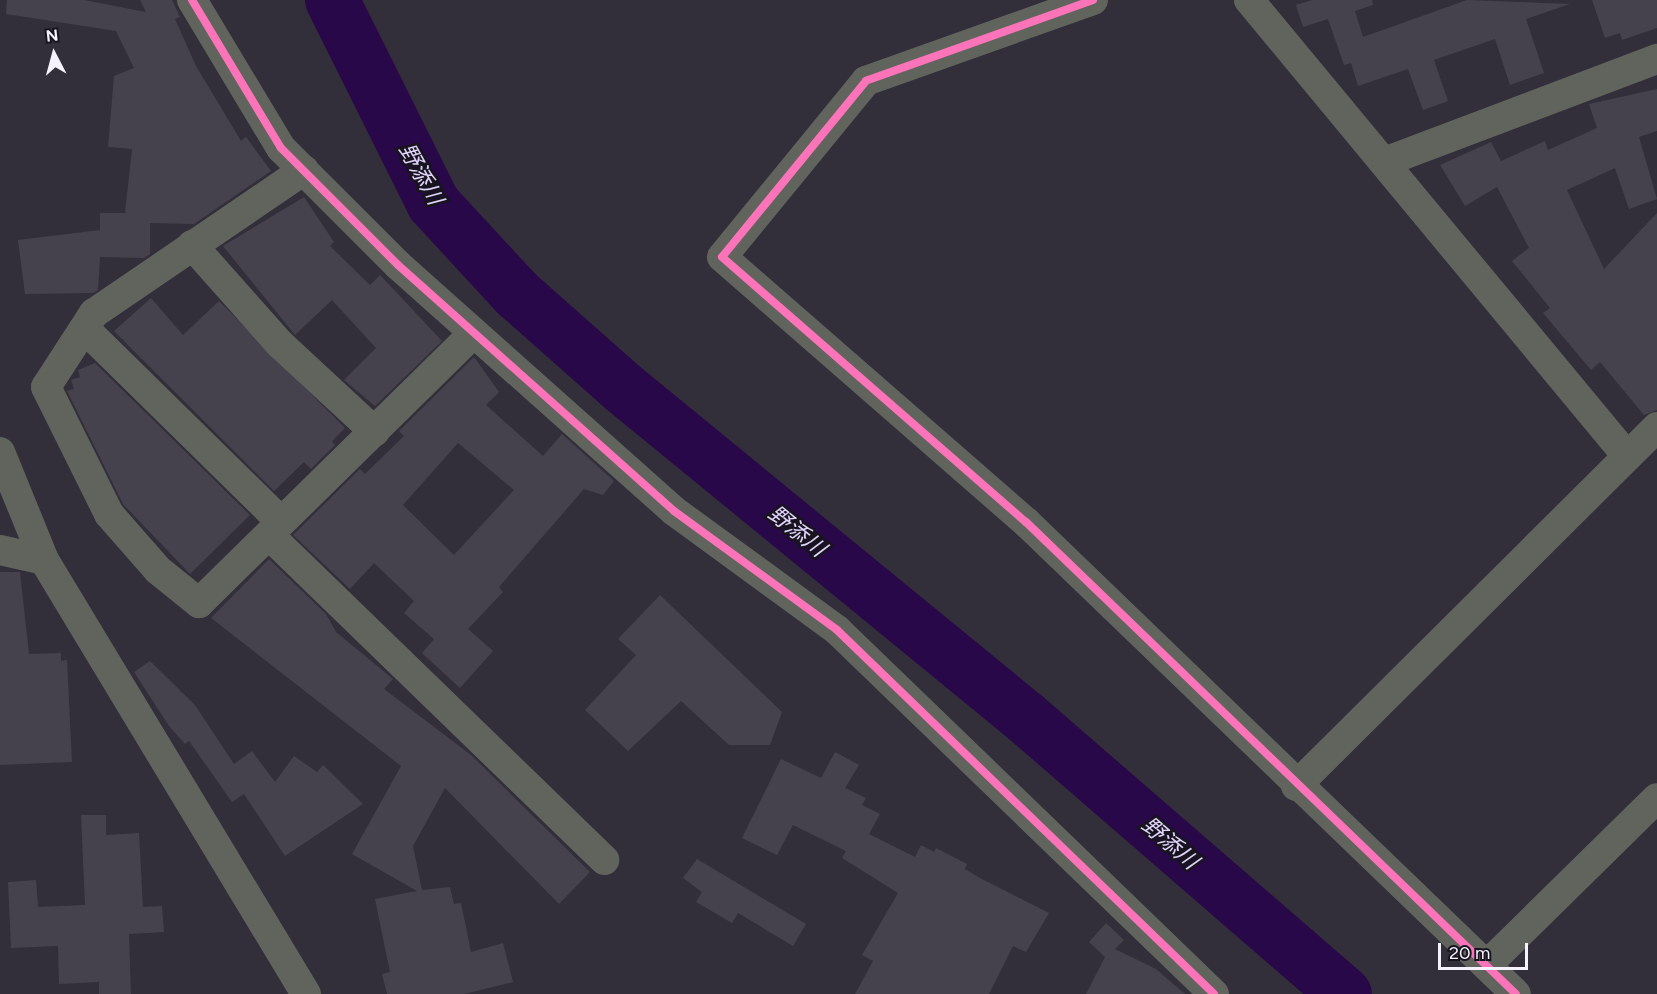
<!DOCTYPE html>
<meta charset="utf-8">
<style>
body{margin:0}
#map{position:relative;width:1657px;height:994px;overflow:hidden;background:#322e3a;font-family:Figtree,"Noto Sans JP",sans-serif}
div>[style]{position:absolute}
.river>*{height:54px;margin:-27px;padding:0 27px;transform-origin:27px;border-radius:27px;background:#280848}
.building>*{inset:0;background:#46424d}
.minor>*{height:30px;margin:-15px;padding:0 15px;transform-origin:15px;border-radius:15px;background:#61645c}
.cycleway>*{height:8px;margin:-4px;padding:0 4px;transform-origin:4px;border-radius:4px;background:#fb73b8}
span{translate:-50% -50%;white-space:nowrap;text-align:center;line-height:1.15;-webkit-text-stroke:5px #17141e;paint-order:stroke}
.water-label{font-size:22px;color:#e0d3fc;font-style:italic}
.north{position:absolute;left:24px;top:24px;width:60px;height:60px;-webkit-text-stroke:4px #17141e;paint-order:stroke;rotate:354deg;font-size:16px;font-weight:700;line-height:24px;text-align:center;color:#f5f2fd}
.north::after{content:'';display:block;margin:auto;width:21px;height:27px;background:#f5f2fd;clip-path:polygon(50% 0,100% 100%,50% 72%,0 100%)}
.scale{position:absolute;left:1438px;top:943px;width:90px;height:27px;box-sizing:border-box;border:3px solid #f5f2fd;border-top:0;padding-left:8px;font-size:18px;line-height:21px;white-space:nowrap;color:#f5f2fd;-webkit-text-stroke:4px #17141e;paint-order:stroke}
</style>
<div id="map">
<div class="river">
<div style="left:332px;top:0;width:227px;rotate:63.5deg"></div>
<div style="left:433px;top:203px;width:124px;rotate:47.3deg"></div>
<div style="left:517px;top:294px;width:140px;rotate:41.5deg"></div>
<div style="left:622px;top:387px;width:521px;rotate:39.31deg"></div>
<div style="left:1025px;top:717px;width:423px;rotate:40.9deg"></div>
</div>
<div class="building">
<div style="clip-path:polygon(7px 0,84px 0,146px 12px,140px 0,172px 0,180px 17px,175px 19px,196px 66px,241px 141px,246px 137px,271px 171px,194px 224px,150px 223px,150px 254px,144px 258px,100px 257px,98px 290px,93px 293px,25px 294px,18px 240px,100px 230px,100px 213px,125px 213px,132px 149px,108px 147px,114px 76px,134px 68px,116px 31px,6px 14px)"></div>
<div style="clip-path:polygon(1312px 0,1372px 0,1373px 5px,1355px 11px,1363px 37px,1467px 0,1570px 4px,1526px 19px,1544px 73px,1510px 85px,1495px 39px,1434px 60px,1448px 101px,1423px 110px,1408px 69px,1358px 86px,1351px 63px,1344px 65px,1328px 19px,1303px 27px,1296px 5px)"></div>
<div style="clip-path:polygon(1592px 0,1657px 0,1657px 28px,1622px 40px,1620px 33px,1605px 38px)"></div>
<div style="clip-path:polygon(1657px 89px,1657px 131px,1639px 137px,1657px 199px,1629px 209px,1615px 168px,1567px 190px,1604px 269px,1657px 213px,1657px 410px,1644px 415px,1600px 362px,1591px 370px,1543px 313px,1550px 308px,1512px 261px,1529px 248px,1497px 187px,1465px 206px,1440px 165px,1491px 142px,1501px 161px,1545px 141px,1548px 150px,1597px 128px,1589px 104px)"></div>
<div style="clip-path:polygon(304px 197px,334px 242px,330px 246px,370px 285px,380px 275px,442px 341px,375px 406px,344px 380px,376px 348px,332px 300px,295px 335px,223px 246px)"></div>
<div style="clip-path:polygon(151px 298px,183px 335px,219px 301px,345px 428px,332px 441px,335px 445px,311px 469px,304px 462px,274px 491px,114px 331px)"></div>
<div style="clip-path:polygon(evenodd,474px 357px,499px 392px,486px 405px,543px 456px,562px 434px,614px 481px,603px 495px,584px 489px,499px 587px,503px 592px,468px 629px,493px 651px,460px 688px,422px 653px,434px 639px,404px 613px,414px 601px,374px 563px,350px 589px,293px 535px,360px 469px,365px 474px,404px 436px,399px 431px,474px 357px,458px 443px,514px 490px,454px 555px,403px 505px,458px 443px)"></div>
<div style="clip-path:polygon(95px 363px,250px 515px,190px 574px,123px 504px,67px 391px,74px 389px,71px 380px,80px 377px,78px 370px)"></div>
<div style="clip-path:polygon(269px 559px,326px 614px,336px 632px,393px 679px,384px 689px,471px 755px,590px 872px,559px 904px,445px 788px,413px 846px,422px 890px,450px 887px,454px 904px,461px 903px,471px 952px,503px 943px,513px 982px,464px 994px,387px 994px,382px 974px,390px 972px,375px 899px,417px 891px,352px 854px,401px 766px,211px 618px)"></div>
<div style="clip-path:polygon(0 572px,20px 572px,29px 654px,61px 653px,61px 661px,67px 660px,72px 762px,0 765px)"></div>
<div style="clip-path:polygon(660px 595px,782px 712px,770px 745px,729px 745px,681px 701px,628px 751px,585px 710px,636px 655px,618px 639px)"></div>
<div style="clip-path:polygon(150px 661px,195px 705px,234px 764px,252px 751px,275px 782px,294px 756px,317px 772px,323px 765px,363px 804px,285px 856px,244px 794px,232px 802px,189px 741px,185px 744px,169px 726px,134px 672px)"></div>
<div style="clip-path:polygon(835px 752px,859px 765px,845px 788px,866px 798px,862px 805px,880px 814px,869px 834px,915px 857px,921px 845px,934px 852px,936px 848px,967px 864px,965px 869px,980px 878px,1049px 913px,1026px 952px,1013px 946px,989px 994px,855px 994px,873px 961px,862px 955px,898px 893px,842px 858px,846px 851px,793px 825px,777px 855px,742px 838px,781px 759px,821px 778px)"></div>
<div style="clip-path:polygon(81px 815px,106px 815px,106px 835px,139px 833px,143px 907px,162px 906px,164px 932px,129px 934px,131px 994px,99px 994px,99px 982px,59px 984px,58px 946px,11px 948px,8px 882px,36px 880px,38px 907px,85px 905px)"></div>
<div style="clip-path:polygon(697px 859px,806px 924px,793px 946px,738px 913px,732px 923px,696px 902px,702px 892px,683px 878px)"></div>
<div style="clip-path:polygon(1106px 923px,1124px 940px,1115px 949px,1156px 969px,1185px 994px,1086px 994px,1105px 957px,1089px 942px)"></div>
</div>
<div class="minor">
<div style="left:192px;top:0;width:173px;rotate:59deg"></div>
<div style="left:281px;top:148px;width:165px;rotate:45deg"></div>
<div style="left:398px;top:265px;width:370px;rotate:41.7deg"></div>
<div style="left:674px;top:511px;width:202px;rotate:36.1deg"></div>
<div style="left:837px;top:630px;width:524px;rotate:43.99deg"></div>
<div style="left:1093px;top:0;width:241px;rotate:160.4deg"></div>
<div style="left:866px;top:81px;width:227px;rotate:129.3deg"></div>
<div style="left:722px;top:257px;width:403px;rotate:41.1deg"></div>
<div style="left:1026px;top:522px;width:680px;rotate:43.93deg"></div>
<div style="left:1249px;top:0;width:592px;rotate:50.34deg"></div>
<div style="left:1387px;top:161px;width:289px;rotate:-20.7deg"></div>
<div style="left:304px;top:170px;width:254px;rotate:145.7deg"></div>
<div style="left:94px;top:313px;width:88px;rotate:123deg"></div>
<div style="left:46px;top:387px;width:142px;rotate:63.6deg"></div>
<div style="left:109px;top:514px;width:74px;rotate:48.8deg"></div>
<div style="left:158px;top:570px;width:53px;rotate:38.8deg"></div>
<div style="left:199px;top:603px;width:385px;rotate:-44.5deg"></div>
<div style="left:192px;top:245px;width:132px;rotate:48.4deg"></div>
<div style="left:280px;top:344px;width:129px;rotate:42.8deg"></div>
<div style="left:87px;top:331px;width:269px;rotate:44.5deg"></div>
<div style="left:0;top:452px;width:117px;rotate:67.8deg"></div>
<div style="left:44px;top:560px;width:507px;rotate:58.88deg"></div>
<div style="left:269px;top:535px;width:467px;rotate:44.1deg"></div>
<div style="left:0;top:550px;width:45px;rotate:12.8deg"></div>
<div style="left:1296px;top:786px;width:509px;rotate:-44.84deg"></div>
<div style="left:1487px;top:965px;width:238px;rotate:-44.5deg"></div>
</div>
<div class="cycleway">
<div style="left:192px;top:0;width:173px;rotate:59deg"></div>
<div style="left:281px;top:148px;width:165px;rotate:45deg"></div>
<div style="left:398px;top:265px;width:370px;rotate:41.7deg"></div>
<div style="left:674px;top:511px;width:202px;rotate:36.1deg"></div>
<div style="left:837px;top:630px;width:524px;rotate:43.99deg"></div>
<div style="left:1093px;top:0;width:241px;rotate:160.4deg"></div>
<div style="left:866px;top:81px;width:227px;rotate:129.3deg"></div>
<div style="left:722px;top:257px;width:403px;rotate:41.1deg"></div>
<div style="left:1026px;top:522px;width:680px;rotate:43.93deg"></div>
</div>
<div class="water-label">
<span style="left:421px;top:174px;rotate:61deg">野添川</span>
<span style="left:797px;top:531px;rotate:39deg">野添川</span>
<span style="left:1170px;top:843px;rotate:41deg">野添川</span>
</div>
<div class="north">N</div>
<div class="scale">20 m</div>
</div>
